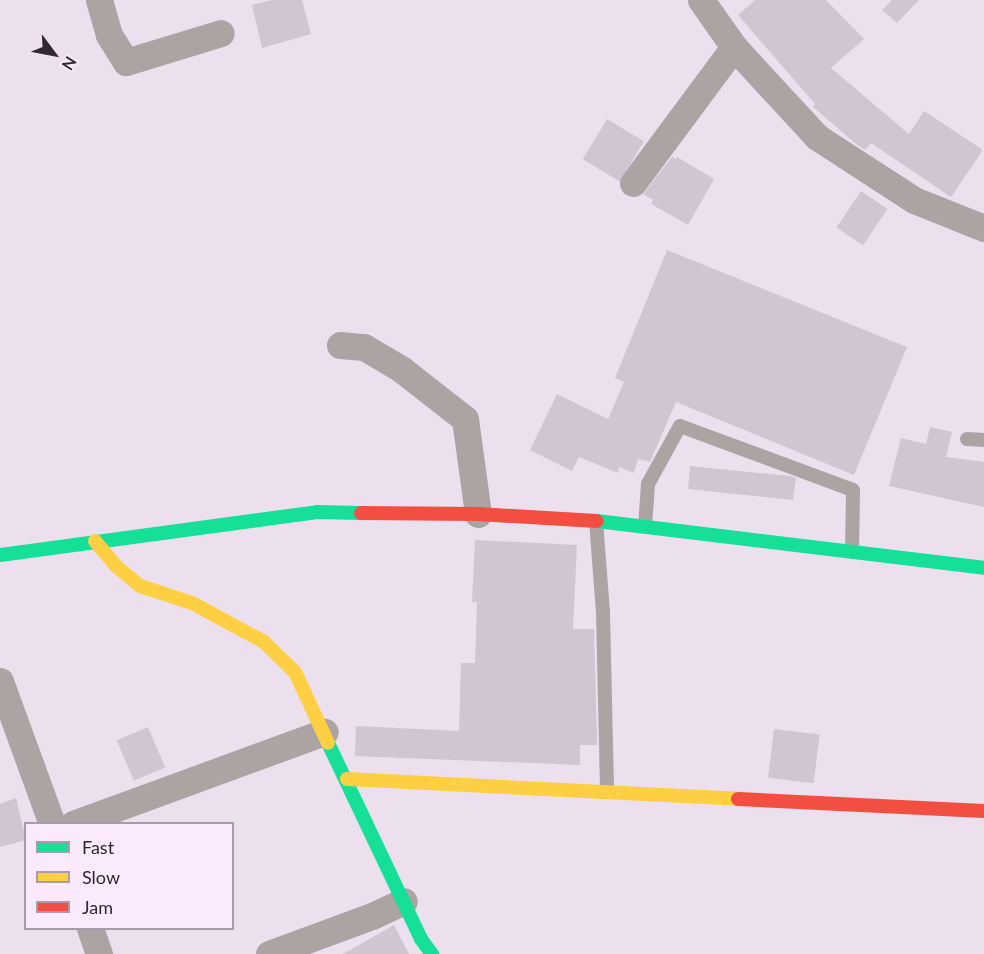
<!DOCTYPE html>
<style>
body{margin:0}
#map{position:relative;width:984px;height:954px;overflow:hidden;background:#ece0ef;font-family:Lato,sans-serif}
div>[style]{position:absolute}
.building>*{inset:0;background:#cfc6d2;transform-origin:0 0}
.lane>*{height:14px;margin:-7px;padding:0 7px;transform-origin:7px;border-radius:7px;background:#aba4a3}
.street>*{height:27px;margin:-13.5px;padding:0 13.5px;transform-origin:13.5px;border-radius:13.5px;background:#aba4a3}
.fast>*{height:14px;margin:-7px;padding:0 7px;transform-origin:7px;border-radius:7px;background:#16e098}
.slow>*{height:14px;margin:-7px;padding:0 7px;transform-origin:7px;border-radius:7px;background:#ffcf43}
.jam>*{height:14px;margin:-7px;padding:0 7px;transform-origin:7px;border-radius:7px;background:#f24e42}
span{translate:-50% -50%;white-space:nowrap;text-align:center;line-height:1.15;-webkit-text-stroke:5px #fbe9fe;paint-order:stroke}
.legend{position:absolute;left:24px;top:822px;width:210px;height:108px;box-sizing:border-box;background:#fbe9fe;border:2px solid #a99bac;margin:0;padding:8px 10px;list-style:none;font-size:18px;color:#2f2731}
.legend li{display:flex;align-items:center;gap:12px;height:30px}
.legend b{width:30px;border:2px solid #a99bac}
.north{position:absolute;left:24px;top:24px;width:60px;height:60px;-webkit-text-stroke:4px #fbe9fe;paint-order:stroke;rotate:122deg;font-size:16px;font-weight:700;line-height:24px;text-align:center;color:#2f2731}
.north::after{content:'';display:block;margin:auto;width:21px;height:27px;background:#2f2731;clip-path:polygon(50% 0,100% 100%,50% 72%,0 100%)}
</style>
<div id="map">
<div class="building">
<div style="clip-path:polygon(272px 0,302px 0,311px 34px,262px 48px,252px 5px)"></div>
<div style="clip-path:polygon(755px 0,826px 0,864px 39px,831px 68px,909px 134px,924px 111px,983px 150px,951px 197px,871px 143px,865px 150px,856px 144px,813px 107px,815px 104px,738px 15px)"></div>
<div style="clip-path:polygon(892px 0,919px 0,897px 23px,882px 10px)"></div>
<div style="left:607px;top:119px;width:43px;height:47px;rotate:31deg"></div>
<div style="clip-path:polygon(672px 157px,676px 159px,677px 157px,714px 179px,688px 225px,651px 204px,653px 200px,643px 194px)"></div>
<div style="left:861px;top:191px;width:32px;height:44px;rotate:34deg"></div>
<div style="clip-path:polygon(667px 250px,907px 347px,854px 475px,676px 402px,650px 462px,638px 459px,634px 473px,619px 467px,618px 473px,579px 457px,572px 471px,530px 450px,557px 394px,608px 419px,624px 382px,615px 378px)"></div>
<div style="clip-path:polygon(930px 427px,952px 432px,946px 457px,984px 462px,984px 507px,889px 486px,901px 438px,926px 444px)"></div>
<div style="clip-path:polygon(690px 466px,790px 476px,796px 478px,793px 500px,688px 489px)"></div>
<div style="clip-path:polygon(475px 540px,577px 545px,573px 629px,594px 629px,597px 740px,597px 745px,580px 745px,580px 765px,355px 756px,356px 726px,459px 731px,461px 663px,475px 663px,477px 602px,472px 602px)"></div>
<div style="left:148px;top:727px;width:44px;height:34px;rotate:67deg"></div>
<div style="left:774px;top:729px;width:46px;height:49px;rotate:7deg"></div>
<div style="clip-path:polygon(16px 798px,26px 840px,0 847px,0 804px)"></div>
<div style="clip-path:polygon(394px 925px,409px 954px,343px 954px)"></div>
</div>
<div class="lane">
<div style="left:967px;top:439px;width:17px;rotate:3deg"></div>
<div style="left:596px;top:521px;width:91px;rotate:85.6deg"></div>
<div style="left:603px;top:612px;width:178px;rotate:88.7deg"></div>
<div style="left:645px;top:527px;width:43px;rotate:-86deg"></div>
<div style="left:648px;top:484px;width:66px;rotate:-61.1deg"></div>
<div style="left:680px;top:426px;width:184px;rotate:20.3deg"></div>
<div style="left:853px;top:490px;width:62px;rotate:90.9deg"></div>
</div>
<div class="street">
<div style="left:99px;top:0;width:36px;rotate:74deg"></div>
<div style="left:109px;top:35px;width:32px;rotate:58deg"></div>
<div style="left:126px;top:62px;width:99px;rotate:-17deg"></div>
<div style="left:701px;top:0;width:57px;rotate:54.9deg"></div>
<div style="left:734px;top:47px;width:122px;rotate:47.3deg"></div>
<div style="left:817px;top:137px;width:116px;rotate:33deg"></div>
<div style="left:914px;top:200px;width:75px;rotate:21.8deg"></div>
<div style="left:633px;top:183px;width:169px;rotate:-53.4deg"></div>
<div style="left:340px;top:345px;width:24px;rotate:5deg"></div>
<div style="left:364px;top:347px;width:43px;rotate:30.7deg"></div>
<div style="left:401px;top:369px;width:81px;rotate:38deg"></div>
<div style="left:465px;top:419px;width:96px;rotate:82.2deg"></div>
<div style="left:0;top:681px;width:152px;rotate:70deg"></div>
<div style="left:73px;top:824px;width:268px;rotate:-20.1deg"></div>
<div style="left:90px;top:928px;width:28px;rotate:71deg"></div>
<div style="left:269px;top:954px;width:110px;rotate:-20.3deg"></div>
<div style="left:372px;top:916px;width:35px;rotate:-25deg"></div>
</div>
<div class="fast">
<div style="left:597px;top:521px;width:390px;rotate:6.9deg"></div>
<div style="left:0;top:555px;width:320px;rotate:-7.7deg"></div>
<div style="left:317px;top:512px;width:44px;rotate:1.3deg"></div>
<div style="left:328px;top:743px;width:217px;rotate:64.6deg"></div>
<div style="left:421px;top:939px;width:19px;rotate:54deg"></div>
</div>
<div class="slow">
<div style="left:95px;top:541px;width:33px;rotate:50deg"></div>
<div style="left:116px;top:566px;width:31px;rotate:40deg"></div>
<div style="left:140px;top:586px;width:55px;rotate:18.1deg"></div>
<div style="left:192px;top:603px;width:82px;rotate:28.4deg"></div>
<div style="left:264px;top:642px;width:43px;rotate:44.1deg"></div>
<div style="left:295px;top:672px;width:78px;rotate:65.1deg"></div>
<div style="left:347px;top:779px;width:392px;rotate:2.9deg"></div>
</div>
<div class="jam">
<div style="left:361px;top:513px;width:117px;rotate:0.5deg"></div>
<div style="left:478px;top:514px;width:119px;rotate:3.4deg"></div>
<div style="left:738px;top:799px;width:246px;rotate:2.8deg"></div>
</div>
<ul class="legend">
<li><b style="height:8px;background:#16e098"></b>Fast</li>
<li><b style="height:8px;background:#ffcf43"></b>Slow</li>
<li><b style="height:8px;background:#f24e42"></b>Jam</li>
</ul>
<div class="north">N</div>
</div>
